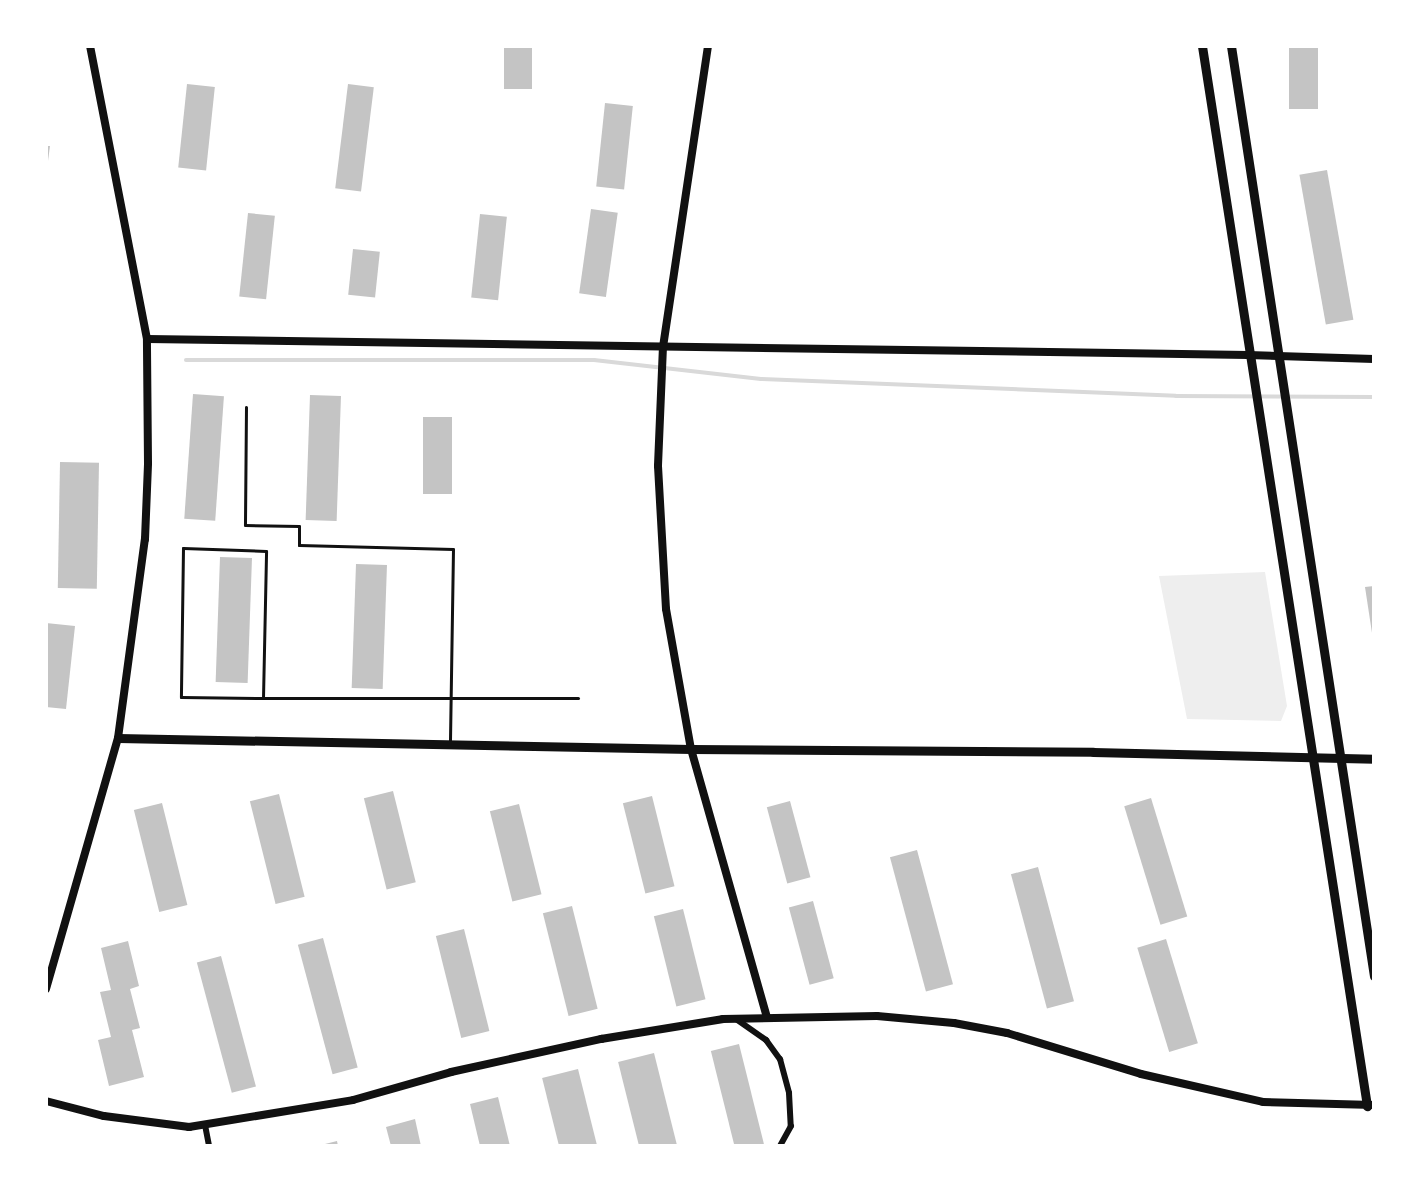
<!DOCTYPE html>
<style>
body{margin:0}
#map{position:relative;width:1420px;height:1192px;overflow:hidden;background:#fff;font-family:"Titillium Web",sans-serif}
div>[style]{position:absolute}
.green>*{inset:0;background:#eee}
.stream>*{height:4px;margin:-2px;padding:0 2px;transform-origin:2px;border-radius:2px;background:#d9d9d9}
.building>*{inset:0;background:#c4c4c4;transform-origin:0 0}
.service>*{height:3px;margin:-1.5px;padding:0 1.5px;transform-origin:1.5px;border-radius:1.5px;background:#111}
.minor>*{height:6px;margin:-3px;padding:0 3px;transform-origin:3px;border-radius:3px;background:#111}
.tertiary>*{height:8px;margin:-4px;padding:0 4px;transform-origin:4px;border-radius:4px;background:#111}
.secondary>*{height:9px;margin:-4.5px;padding:0 4.5px;transform-origin:4.5px;border-radius:4.5px;background:#111}
span{translate:-50% -50%;white-space:nowrap;text-align:center;line-height:1.15;-webkit-text-stroke:5px #fff;paint-order:stroke}
.frame{position:absolute;inset:0;border:48px solid #fff;pointer-events:none}
</style>
<div id="map">
<div class="green">
<div style="clip-path:polygon(1265px 572px,1287px 706px,1281px 721px,1187px 719px,1159px 576px)"></div>
</div>
<div class="stream">
<div style="left:186px;top:360px;width:408px"></div>
<div style="left:594px;top:360px;width:168px;rotate:6.5deg"></div>
<div style="left:761px;top:379px;width:415px;rotate:2.3deg"></div>
<div style="left:1176px;top:396px;width:198px;rotate:0.3deg"></div>
</div>
<div class="building">
<div style="left:504px;top:46px;width:28px;height:43px"></div>
<div style="left:1289px;top:46px;width:29px;height:63px"></div>
<div style="left:187px;top:84px;width:28px;height:84px;rotate:6deg"></div>
<div style="left:348px;top:84px;width:26px;height:105px;rotate:7deg"></div>
<div style="left:605px;top:103px;width:28px;height:84px;rotate:6deg"></div>
<div style="clip-path:polygon(46px 146px,50px 146px,48px 161px,46px 161px)"></div>
<div style="left:1327px;top:170px;width:152px;height:28px;rotate:80deg"></div>
<div style="left:591px;top:209px;width:27px;height:85px;rotate:8deg"></div>
<div style="left:248px;top:213px;width:27px;height:84px;rotate:6deg"></div>
<div style="left:480px;top:214px;width:27px;height:84px;rotate:6deg"></div>
<div style="left:353px;top:249px;width:27px;height:46px;rotate:6deg"></div>
<div style="left:193px;top:394px;width:31px;height:125px;rotate:4deg"></div>
<div style="left:310px;top:395px;width:31px;height:125px;rotate:2deg"></div>
<div style="left:423px;top:417px;width:29px;height:77px"></div>
<div style="left:60px;top:462px;width:39px;height:126px;rotate:1deg"></div>
<div style="left:220px;top:557px;width:32px;height:125px;rotate:2deg"></div>
<div style="left:356px;top:564px;width:31px;height:124px;rotate:2deg"></div>
<div style="clip-path:polygon(1374px 586px,1374px 633px,1372px 633px,1365px 587px)"></div>
<div style="clip-path:polygon(46px 623px,75px 626px,66px 709px,46px 707px)"></div>
<div style="left:393px;top:791px;width:94px;height:30px;rotate:76deg"></div>
<div style="left:279px;top:794px;width:106px;height:30px;rotate:76deg"></div>
<div style="left:652px;top:796px;width:93px;height:30px;rotate:76deg"></div>
<div style="left:1151px;top:798px;width:124px;height:28px;rotate:73deg"></div>
<div style="left:790px;top:801px;width:79px;height:24px;rotate:75deg"></div>
<div style="left:162px;top:803px;width:105px;height:29px;rotate:76deg"></div>
<div style="left:519px;top:804px;width:93px;height:30px;rotate:76deg"></div>
<div style="left:917px;top:850px;width:139px;height:28px;rotate:75deg"></div>
<div style="left:1038px;top:867px;width:139px;height:28px;rotate:75deg"></div>
<div style="left:813px;top:901px;width:80px;height:25px;rotate:75deg"></div>
<div style="left:572px;top:906px;width:106px;height:30px;rotate:76deg"></div>
<div style="left:683px;top:909px;width:93px;height:30px;rotate:76deg"></div>
<div style="left:464px;top:929px;width:105px;height:29px;rotate:76deg"></div>
<div style="left:323px;top:938px;width:134px;height:26px;rotate:75deg"></div>
<div style="left:1166px;top:939px;width:109px;height:30px;rotate:73deg"></div>
<div style="clip-path:polygon(128px 941px,139px 986px,130px 989px,140px 1028px,132px 1030px,144px 1077px,109px 1086px,98px 1040px,111px 1037px,100px 992px,111px 990px,101px 948px)"></div>
<div style="left:221px;top:956px;width:135px;height:25px;rotate:75deg"></div>
<div style="left:739px;top:1044px;width:105px;height:29px;rotate:76deg"></div>
<div style="left:654px;top:1053px;width:96px;height:37px;rotate:76deg"></div>
<div style="left:578px;top:1069px;width:79px;height:37px;rotate:76deg"></div>
<div style="clip-path:polygon(498px 1097px,510px 1146px,480px 1146px,470px 1104px)"></div>
<div style="clip-path:polygon(415px 1119px,421px 1146px,391px 1146px,386px 1127px)"></div>
<div style="clip-path:polygon(337px 1141px,338px 1146px,321px 1146px,321px 1145px)"></div>
</div>
<div class="service">
<div style="left:246px;top:407px;width:118px;rotate:90.5deg"></div>
<div style="left:245px;top:525px;width:54px;rotate:1.1deg"></div>
<div style="left:299px;top:526px;width:19px;rotate:90deg"></div>
<div style="left:299px;top:545px;width:154px;rotate:1.5deg"></div>
<div style="left:453px;top:549px;width:193px;rotate:90.9deg"></div>
<div style="left:263px;top:698px;width:147px;rotate:-88.8deg"></div>
<div style="left:266px;top:551px;width:83px;rotate:-177.9deg"></div>
<div style="left:183px;top:548px;width:149px;rotate:90.8deg"></div>
<div style="left:181px;top:697px;width:82px;rotate:0.7deg"></div>
<div style="left:263px;top:698px;width:315px"></div>
</div>
<div class="minor">
<div style="left:736px;top:1019px;width:37px;rotate:35deg"></div>
<div style="left:766px;top:1040px;width:24px;rotate:54deg"></div>
<div style="left:780px;top:1059px;width:35px;rotate:75deg"></div>
<div style="left:789px;top:1093px;width:33px;rotate:87deg"></div>
<div style="left:791px;top:1126px;width:23px;rotate:119deg"></div>
<div style="left:205px;top:1125px;width:21px;rotate:79deg"></div>
</div>
<div class="tertiary">
<div style="left:708px;top:46px;width:303px;rotate:98.5deg"></div>
<div style="left:663px;top:346px;width:120px;rotate:92.4deg"></div>
<div style="left:658px;top:466px;width:143px;rotate:86.8deg"></div>
<div style="left:666px;top:609px;width:142px;rotate:79.9deg"></div>
<div style="left:691px;top:749px;width:279px;rotate:74.2deg"></div>
<div style="left:147px;top:339px;width:1101px;rotate:0.83deg"></div>
<div style="left:1248px;top:355px;width:126px;rotate:1.8deg"></div>
<div style="left:46px;top:989px;width:261px;rotate:-74deg"></div>
<div style="left:118px;top:738px;width:201px;rotate:-82.3deg"></div>
<div style="left:145px;top:539px;width:76px;rotate:-87.7deg"></div>
<div style="left:148px;top:463px;width:124px;rotate:-90.5deg"></div>
<div style="left:147px;top:339px;width:298px;rotate:-101deg"></div>
<div style="left:46px;top:1101px;width:60px;rotate:14.5deg"></div>
<div style="left:104px;top:1116px;width:86px;rotate:7.4deg"></div>
<div style="left:189px;top:1127px;width:166px;rotate:-9.3deg"></div>
<div style="left:353px;top:1100px;width:102px;rotate:-15.9deg"></div>
<div style="left:451px;top:1072px;width:154px;rotate:-12.4deg"></div>
<div style="left:601px;top:1039px;width:124px;rotate:-9.3deg"></div>
<div style="left:723px;top:1019px;width:154px;rotate:-1.1deg"></div>
<div style="left:877px;top:1016px;width:77px;rotate:5.2deg"></div>
<div style="left:954px;top:1023px;width:54px;rotate:10.7deg"></div>
<div style="left:1007px;top:1033px;width:140px;rotate:17deg"></div>
<div style="left:1141px;top:1074px;width:125px;rotate:12.9deg"></div>
<div style="left:1263px;top:1102px;width:111px;rotate:1.5deg"></div>
</div>
<div class="secondary">
<div style="left:1202px;top:46px;width:1073px;rotate:81.15deg"></div>
<div style="left:1231px;top:46px;width:941px;rotate:81.26deg"></div>
<div style="left:118px;top:738px;width:573px;rotate:1.1deg"></div>
<div style="left:691px;top:749px;width:402px;rotate:0.4deg"></div>
<div style="left:1093px;top:752px;width:281px;rotate:1.4deg"></div>
</div>
<div class="frame"></div>
</div>
